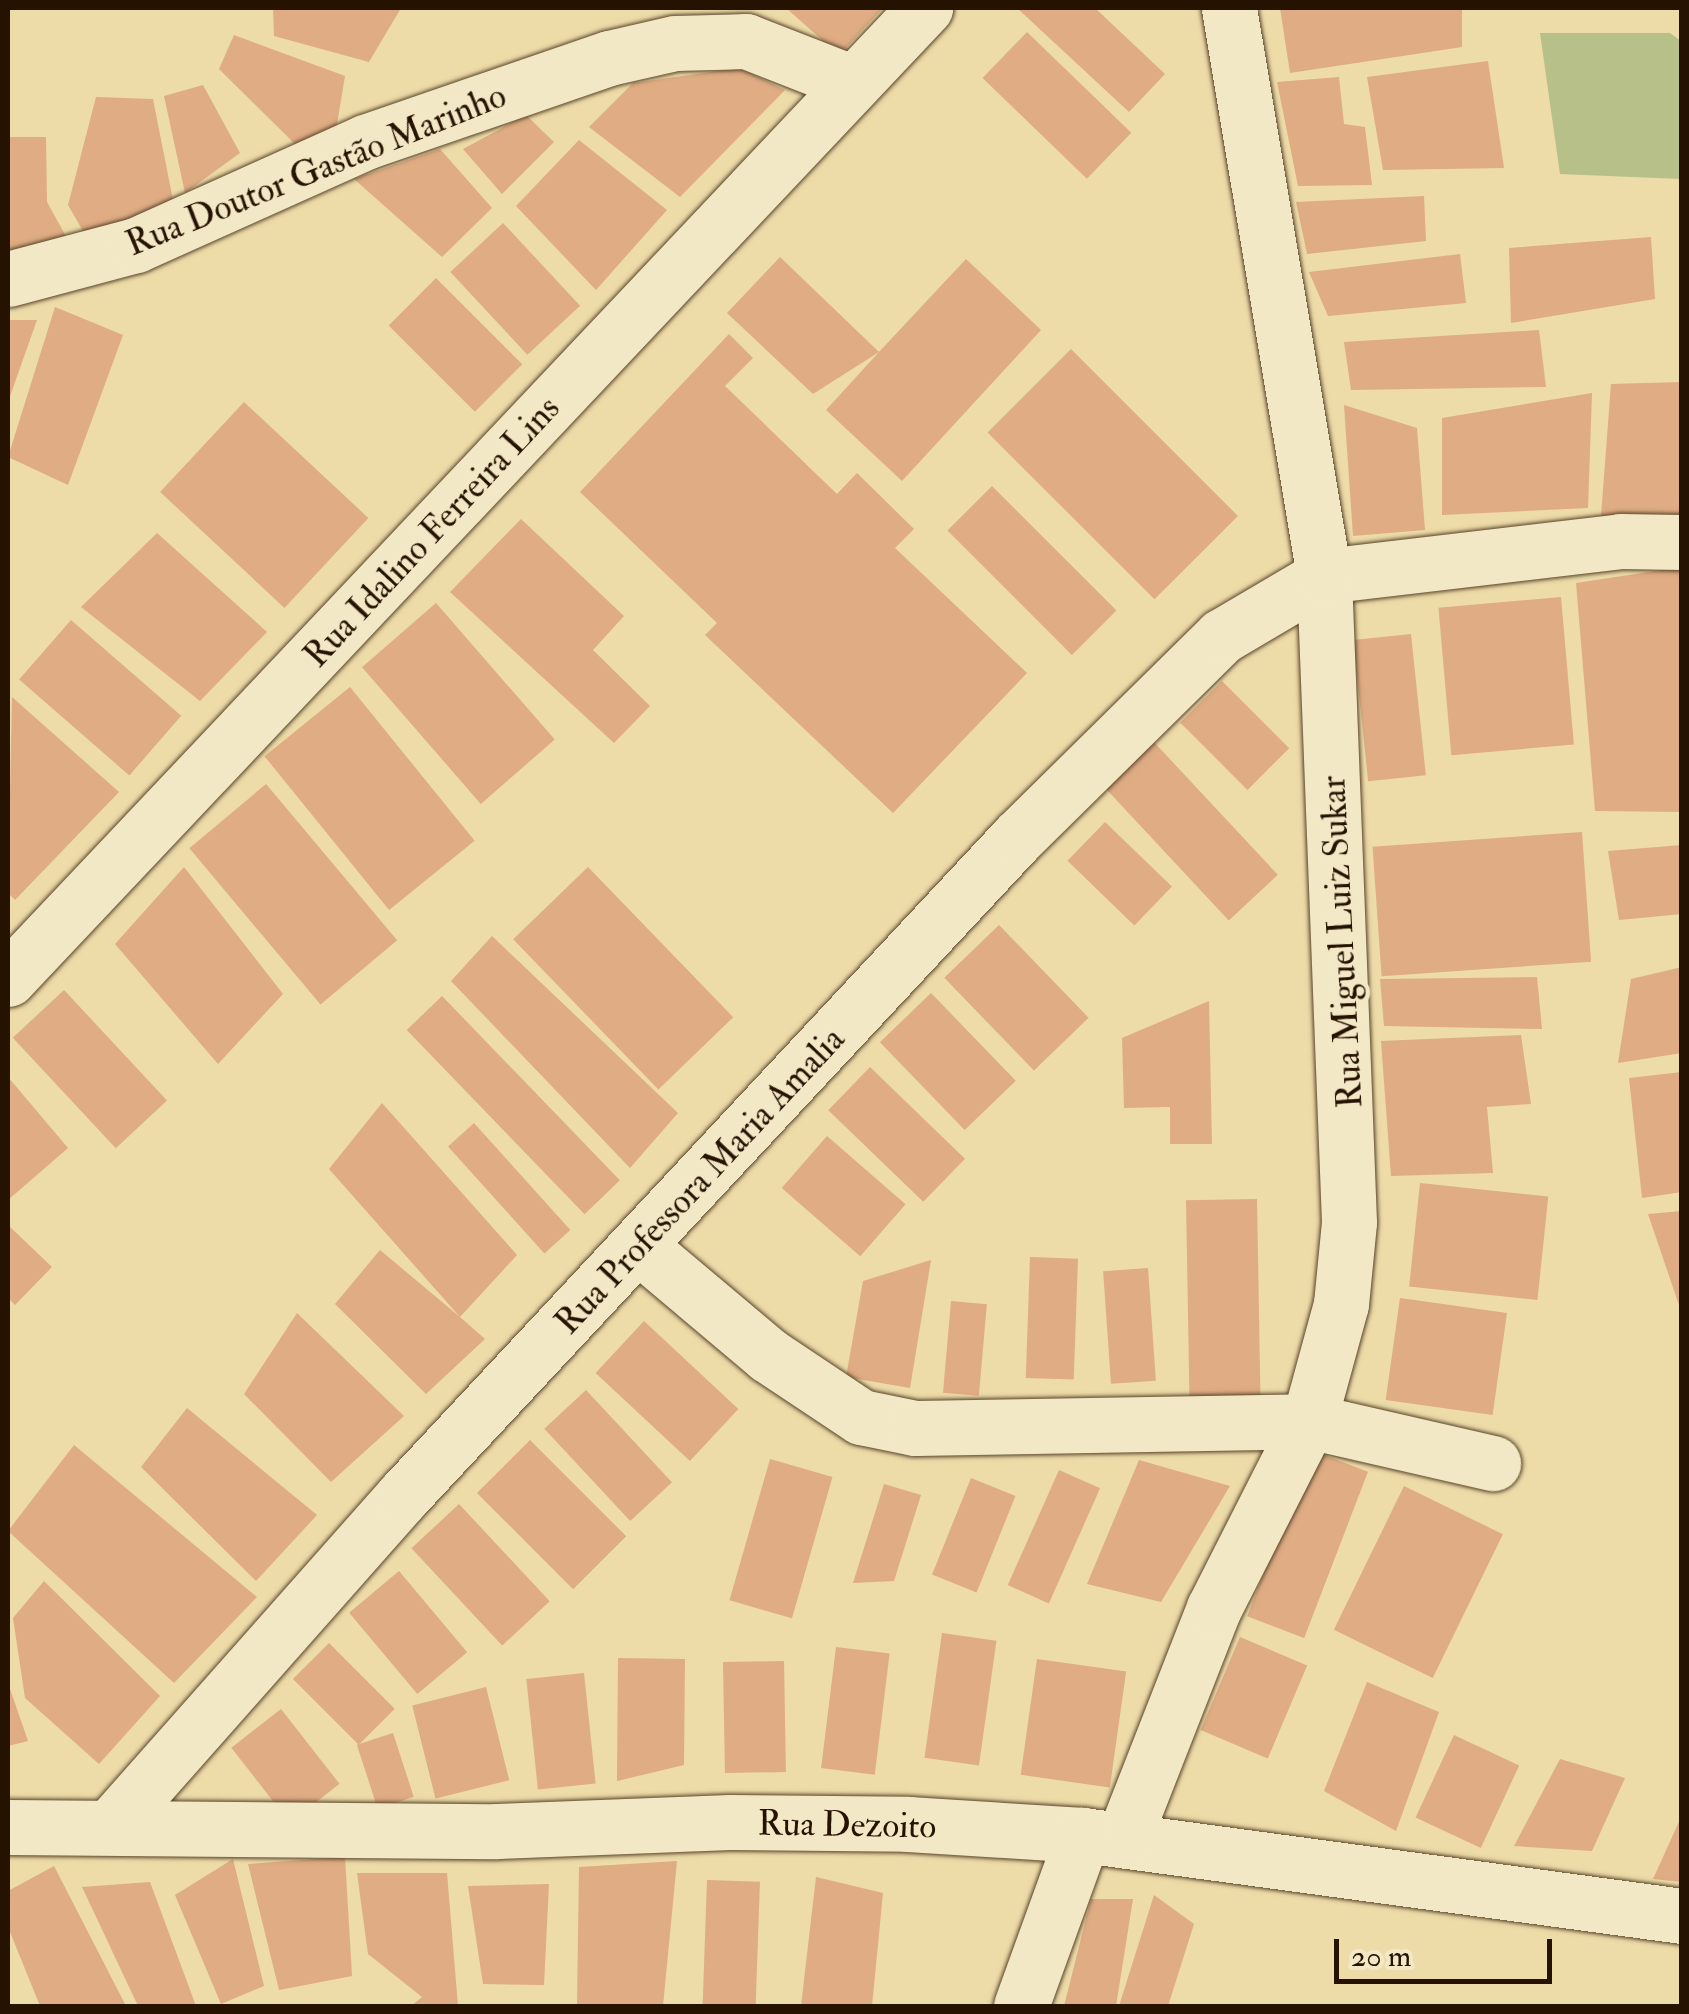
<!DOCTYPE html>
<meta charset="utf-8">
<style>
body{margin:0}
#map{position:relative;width:1689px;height:2014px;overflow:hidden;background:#eddba8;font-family:"IM FELL Double Pica",serif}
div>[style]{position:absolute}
.green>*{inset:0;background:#b7c089}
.building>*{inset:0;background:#dfac83;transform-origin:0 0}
.roads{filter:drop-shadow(0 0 2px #58442a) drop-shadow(0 0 2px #58442a)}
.street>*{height:55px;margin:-27.5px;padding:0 27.5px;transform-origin:27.5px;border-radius:27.5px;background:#f3e8c6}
span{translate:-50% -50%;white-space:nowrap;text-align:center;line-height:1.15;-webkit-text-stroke:9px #f3e8c6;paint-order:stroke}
.street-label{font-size:35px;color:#261200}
.frame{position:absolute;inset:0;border:10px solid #261200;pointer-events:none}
.scale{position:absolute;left:1334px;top:1939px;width:218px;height:45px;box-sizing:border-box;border:5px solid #261200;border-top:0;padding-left:12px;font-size:30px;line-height:35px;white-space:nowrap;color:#261200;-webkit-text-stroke:8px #f3e8c6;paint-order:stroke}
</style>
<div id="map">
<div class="green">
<div style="clip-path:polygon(1540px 33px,1670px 33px,1681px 41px,1681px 179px,1560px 174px)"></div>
</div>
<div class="building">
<div style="clip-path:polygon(273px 8px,401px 8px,369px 62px,274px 36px)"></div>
<div style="clip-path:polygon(786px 8px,883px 8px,839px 55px)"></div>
<div style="clip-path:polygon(1017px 8px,1095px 8px,1165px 74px,1129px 112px)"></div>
<div style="clip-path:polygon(1280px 8px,1462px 8px,1462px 47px,1290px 73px)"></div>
<div style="left:1027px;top:32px;width:145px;height:64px;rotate:44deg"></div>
<div style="clip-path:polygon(234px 35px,345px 76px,335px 136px,296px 145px,219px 69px)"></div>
<div style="clip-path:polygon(1488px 61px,1504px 168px,1383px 170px,1367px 77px)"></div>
<div style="clip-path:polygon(739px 68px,785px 90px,680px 197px,589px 127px,633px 83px)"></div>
<div style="clip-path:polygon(1339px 77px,1344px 124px,1365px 127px,1372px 185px,1298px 186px,1277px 82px)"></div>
<div style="clip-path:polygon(203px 85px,240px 153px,185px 193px,164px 96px)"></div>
<div style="clip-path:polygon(96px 97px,153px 99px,173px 200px,87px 238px,68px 205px)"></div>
<div style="clip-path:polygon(526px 115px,554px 142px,502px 194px,463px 149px)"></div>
<div style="clip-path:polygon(8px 137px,46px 137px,47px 202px,68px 240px,8px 251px)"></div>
<div style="clip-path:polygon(579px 140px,667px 210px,596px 290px,516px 206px)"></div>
<div style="clip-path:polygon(440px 149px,492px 208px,442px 257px,354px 179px)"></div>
<div style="clip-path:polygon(1424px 196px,1426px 241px,1307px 254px,1296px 202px)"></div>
<div style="left:503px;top:223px;width:113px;height:72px;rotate:47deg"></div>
<div style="clip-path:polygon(1651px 237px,1655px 299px,1511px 323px,1509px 248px)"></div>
<div style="clip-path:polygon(1460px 254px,1466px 303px,1328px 316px,1309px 272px)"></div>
<div style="clip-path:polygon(780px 257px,879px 352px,966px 259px,1041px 330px,902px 481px,826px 410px,879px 352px,813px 394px,727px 313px)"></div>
<div style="left:436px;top:278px;width:122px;height:67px;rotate:45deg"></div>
<div style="clip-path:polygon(55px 307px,123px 335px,68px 485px,8px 457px)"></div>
<div style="clip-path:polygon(8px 320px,37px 320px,8px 402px)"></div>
<div style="clip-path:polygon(1539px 330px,1546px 387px,1351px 390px,1344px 342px)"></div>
<div style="clip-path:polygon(729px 334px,753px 358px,725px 386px,837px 494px,857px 473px,914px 529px,895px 548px,1027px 673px,893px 813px,705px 635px,717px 623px,580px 492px)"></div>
<div style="left:1071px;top:349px;width:236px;height:118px;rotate:45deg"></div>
<div style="clip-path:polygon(1682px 382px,1682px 515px,1601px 516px,1611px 384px)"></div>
<div style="clip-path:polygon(1592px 393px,1588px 508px,1442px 515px,1442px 418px)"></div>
<div style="left:244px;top:402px;width:170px;height:123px;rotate:43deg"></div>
<div style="clip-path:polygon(1344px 405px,1417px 428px,1425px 530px,1353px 536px)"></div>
<div style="left:992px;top:486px;width:176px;height:63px;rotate:45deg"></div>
<div style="clip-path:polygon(521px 519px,624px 616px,593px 650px,650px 706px,614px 743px,450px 592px)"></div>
<div style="clip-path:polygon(157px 533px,267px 632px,200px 701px,81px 607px)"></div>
<div style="clip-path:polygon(1682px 567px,1682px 812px,1595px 811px,1576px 583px)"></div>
<div style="left:1561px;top:597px;width:148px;height:123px;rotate:85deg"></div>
<div style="left:436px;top:603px;width:181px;height:98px;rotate:49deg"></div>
<div style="left:71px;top:620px;width:146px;height:79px;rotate:41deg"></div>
<div style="left:1411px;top:634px;width:142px;height:58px;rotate:84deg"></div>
<div style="left:1222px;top:681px;width:95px;height:59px;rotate:45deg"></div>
<div style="left:350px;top:687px;width:198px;height:110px;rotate:51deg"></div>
<div style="clip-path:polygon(12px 697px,119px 792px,15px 900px,8px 893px)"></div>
<div style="left:1153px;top:741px;width:183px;height:67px;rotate:47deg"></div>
<div style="left:266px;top:784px;width:204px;height:100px;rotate:50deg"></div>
<div style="left:1105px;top:822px;width:93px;height:54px;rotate:44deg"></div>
<div style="left:1582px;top:832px;width:130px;height:210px;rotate:86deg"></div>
<div style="clip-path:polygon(1682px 845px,1682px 914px,1619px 920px,1608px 851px)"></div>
<div style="clip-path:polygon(184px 867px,283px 994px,218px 1064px,115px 944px)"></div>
<div style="left:588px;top:867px;width:209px;height:104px;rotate:46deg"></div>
<div style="left:999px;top:925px;width:129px;height:76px;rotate:46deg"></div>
<div style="clip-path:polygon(492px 936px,678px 1113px,630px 1168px,451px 981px)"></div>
<div style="clip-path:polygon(1682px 967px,1682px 1053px,1618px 1063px,1631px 979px)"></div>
<div style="clip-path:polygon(1537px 977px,1542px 1029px,1384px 1026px,1380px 979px)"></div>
<div style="left:64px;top:990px;width:151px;height:70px;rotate:47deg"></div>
<div style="left:931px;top:993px;width:122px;height:71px;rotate:46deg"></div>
<div style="left:442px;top:996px;width:256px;height:49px;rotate:46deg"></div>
<div style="clip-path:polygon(1209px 1001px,1212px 1144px,1170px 1144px,1170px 1107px,1124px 1108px,1122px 1038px)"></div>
<div style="clip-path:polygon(1521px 1035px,1531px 1104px,1487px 1107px,1493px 1173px,1391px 1176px,1381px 1041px)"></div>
<div style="left:870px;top:1067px;width:132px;height:60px;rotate:44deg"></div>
<div style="clip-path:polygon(1682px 1072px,1682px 1192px,1642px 1198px,1629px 1078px)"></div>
<div style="clip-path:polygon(8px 1077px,68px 1148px,8px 1200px)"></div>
<div style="clip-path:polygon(382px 1103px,517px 1255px,460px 1317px,485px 1339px,426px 1394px,335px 1304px,380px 1250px,460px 1317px,329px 1169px)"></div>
<div style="left:474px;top:1123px;width:144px;height:35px;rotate:48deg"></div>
<div style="left:827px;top:1136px;width:104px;height:69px;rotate:41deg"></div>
<div style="left:1420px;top:1183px;width:129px;height:104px;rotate:6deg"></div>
<div style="left:1257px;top:1199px;width:196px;height:71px;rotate:89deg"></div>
<div style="clip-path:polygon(1682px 1211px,1682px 1311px,1681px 1311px,1648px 1214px)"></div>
<div style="clip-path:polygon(8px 1225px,52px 1267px,15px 1305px,8px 1298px)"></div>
<div style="left:1030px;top:1257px;width:48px;height:121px;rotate:2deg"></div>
<div style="clip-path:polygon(931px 1260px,910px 1388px,846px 1377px,863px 1281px)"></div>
<div style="left:1148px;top:1268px;width:113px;height:45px;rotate:86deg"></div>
<div style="left:1400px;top:1298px;width:108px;height:103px;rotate:8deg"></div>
<div style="left:951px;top:1301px;width:36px;height:92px;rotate:5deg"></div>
<div style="clip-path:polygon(297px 1313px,404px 1416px,331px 1482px,244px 1394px)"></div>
<div style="left:644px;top:1321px;width:129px;height:71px;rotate:43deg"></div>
<div style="left:586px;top:1390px;width:126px;height:57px;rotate:47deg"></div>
<div style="clip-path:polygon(187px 1408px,317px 1515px,256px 1581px,141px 1467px)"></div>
<div style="left:530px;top:1440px;width:136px;height:75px;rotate:45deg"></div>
<div style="clip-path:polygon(74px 1445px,257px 1597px,174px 1683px,8px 1531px)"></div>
<div style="left:1311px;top:1450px;width:61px;height:178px;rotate:21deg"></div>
<div style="left:770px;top:1459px;width:65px;height:147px;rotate:16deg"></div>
<div style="clip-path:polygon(1139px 1460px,1230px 1486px,1161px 1602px,1087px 1584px)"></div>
<div style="left:1059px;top:1470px;width:45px;height:126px;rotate:24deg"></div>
<div style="left:971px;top:1478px;width:48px;height:104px;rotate:22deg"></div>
<div style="clip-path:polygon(884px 1484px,921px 1495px,894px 1581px,853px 1583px)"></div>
<div style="left:1404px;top:1486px;width:110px;height:160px;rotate:26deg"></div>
<div style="left:459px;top:1504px;width:133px;height:65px;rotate:47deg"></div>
<div style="left:399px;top:1571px;width:106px;height:65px;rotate:50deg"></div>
<div style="clip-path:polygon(44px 1581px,160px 1696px,99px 1764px,25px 1698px,13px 1618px)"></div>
<div style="left:942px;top:1633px;width:55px;height:126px;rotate:8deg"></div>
<div style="left:1240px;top:1637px;width:73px;height:101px;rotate:23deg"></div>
<div style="left:329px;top:1643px;width:93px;height:51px;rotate:45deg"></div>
<div style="left:836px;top:1647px;width:54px;height:122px;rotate:7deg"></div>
<div style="clip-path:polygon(618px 1658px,685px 1659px,684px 1765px,617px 1781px)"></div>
<div style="left:1037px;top:1659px;width:90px;height:117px;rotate:8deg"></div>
<div style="left:784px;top:1661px;width:111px;height:61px;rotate:89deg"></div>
<div style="left:584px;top:1673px;width:111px;height:58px;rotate:84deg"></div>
<div style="clip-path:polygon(1367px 1682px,1439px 1712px,1396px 1831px,1324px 1791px)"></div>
<div style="clip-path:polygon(8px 1683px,28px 1741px,8px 1746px)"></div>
<div style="left:486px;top:1687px;width:96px;height:76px;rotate:76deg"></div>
<div style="left:281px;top:1709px;width:95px;height:63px;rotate:52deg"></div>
<div style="left:393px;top:1733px;width:67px;height:38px;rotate:72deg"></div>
<div style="left:1454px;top:1735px;width:72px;height:91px;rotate:25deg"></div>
<div style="clip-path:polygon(1560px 1759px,1625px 1778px,1592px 1851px,1514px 1846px)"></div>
<div style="clip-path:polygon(1682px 1815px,1682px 1882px,1653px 1879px)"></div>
<div style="clip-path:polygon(345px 1857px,352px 1976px,279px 1990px,248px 1864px)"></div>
<div style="clip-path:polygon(233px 1859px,264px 1986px,221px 2004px,175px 1895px)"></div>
<div style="clip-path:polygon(677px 1861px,663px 2006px,577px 2006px,579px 1867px)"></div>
<div style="clip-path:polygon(54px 1866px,126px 2006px,40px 2006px,8px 1927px,8px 1891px)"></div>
<div style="clip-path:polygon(357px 1873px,447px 1873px,458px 2006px,411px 2006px,422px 1997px,368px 1954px)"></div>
<div style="clip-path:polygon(816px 1877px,883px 1893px,872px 2006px,801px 2006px)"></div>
<div style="left:707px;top:1880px;width:53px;height:126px;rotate:2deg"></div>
<div style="clip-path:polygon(150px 1882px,196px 2006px,138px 2006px,82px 1887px)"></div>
<div style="clip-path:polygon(549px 1884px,544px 1985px,483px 1984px,468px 1886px)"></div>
<div style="clip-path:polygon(1154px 1895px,1194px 1924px,1168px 2006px,1119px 2006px)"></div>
<div style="clip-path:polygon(1091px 1899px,1133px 1899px,1116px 2006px,1064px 2006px)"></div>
</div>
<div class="roads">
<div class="street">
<div style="left:8px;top:279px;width:132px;rotate:-14.9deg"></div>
<div style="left:136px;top:245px;width:251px;rotate:-24.2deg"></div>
<div style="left:365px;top:142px;width:258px;rotate:-19deg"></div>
<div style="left:609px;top:58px;width:68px;rotate:-12.8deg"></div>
<div style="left:675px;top:43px;width:71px;rotate:-1.6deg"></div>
<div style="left:746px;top:41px;width:115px;rotate:21.4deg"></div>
<div style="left:8px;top:979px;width:1336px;rotate:-46.64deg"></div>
<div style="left:641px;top:1248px;width:166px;rotate:40.1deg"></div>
<div style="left:768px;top:1355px;width:112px;rotate:33.7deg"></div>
<div style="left:861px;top:1417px;width:55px;rotate:11.5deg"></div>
<div style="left:915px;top:1428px;width:394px;rotate:-1deg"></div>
<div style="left:1309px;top:1421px;width:189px;rotate:12.9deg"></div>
<div style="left:111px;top:1826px;width:441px;rotate:-48.5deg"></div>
<div style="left:403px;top:1496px;width:901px;rotate:-46.98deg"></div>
<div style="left:1018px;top:837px;width:286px;rotate:-44.6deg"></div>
<div style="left:1222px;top:636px;width:118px;rotate:-30.5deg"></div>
<div style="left:1324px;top:576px;width:298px;rotate:-6.7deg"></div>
<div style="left:1620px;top:541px;width:62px;rotate:0.9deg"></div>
<div style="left:8px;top:1827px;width:489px;rotate:0.5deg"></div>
<div style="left:497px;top:1831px;width:233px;rotate:-2.2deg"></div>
<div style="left:730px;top:1822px;width:178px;rotate:0.6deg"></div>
<div style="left:908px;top:1824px;width:175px;rotate:3.6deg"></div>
<div style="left:1083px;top:1835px;width:604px;rotate:7.7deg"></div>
<div style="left:1123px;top:1840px;width:249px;rotate:-68.6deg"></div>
<div style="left:1214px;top:1608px;width:210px;rotate:-63.1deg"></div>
<div style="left:1309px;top:1421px;width:121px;rotate:-74.7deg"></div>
<div style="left:1341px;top:1304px;width:82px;rotate:-84.4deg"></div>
<div style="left:1349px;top:1222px;width:646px;rotate:-92.22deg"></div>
<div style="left:1324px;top:576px;width:576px;rotate:-99.5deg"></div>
<div style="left:1021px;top:2006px;width:182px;rotate:-70.1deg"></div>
</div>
</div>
<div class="street-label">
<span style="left:316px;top:170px;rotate:-22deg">Rua Doutor Gastão Marinho</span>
<span style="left:432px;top:532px;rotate:-47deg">Rua Idalino Ferreira Lins</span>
<span style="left:1342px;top:942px;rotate:-93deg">Rua Miguel Luiz Sukar</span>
<span style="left:700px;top:1181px;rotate:-47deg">Rua Professora Maria Amalia</span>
<span style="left:847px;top:1825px;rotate:1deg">Rua Dezoito</span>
</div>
<div class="frame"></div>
<div class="scale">20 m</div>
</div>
